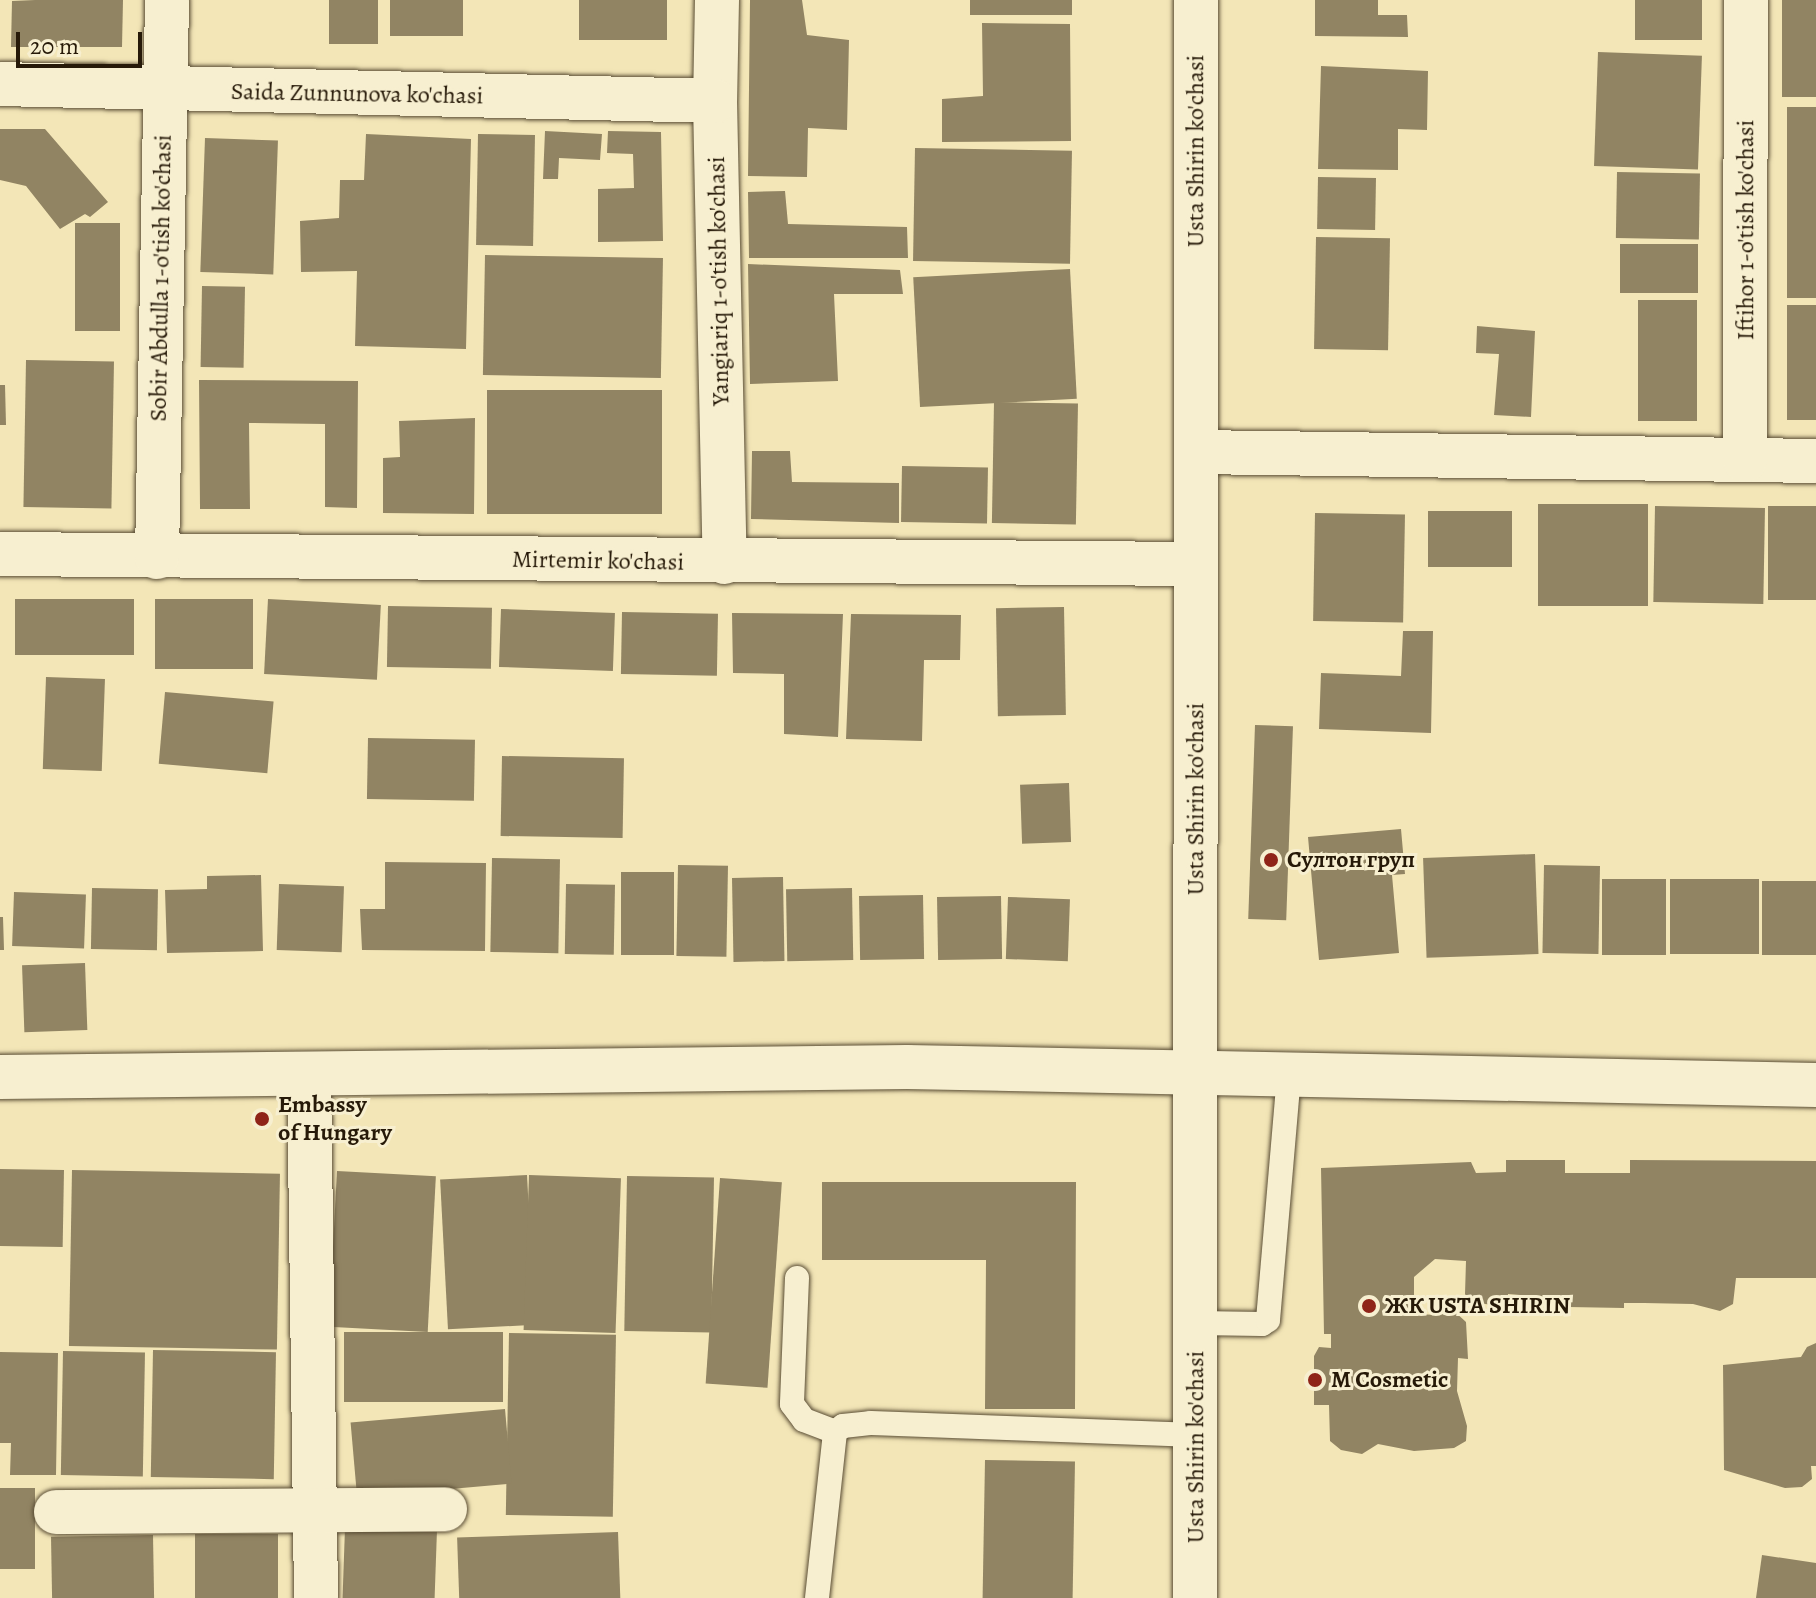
<!DOCTYPE html>
<meta charset="utf-8">
<style>
body{margin:0}
#map{position:relative;width:1816px;height:1598px;overflow:hidden;background:#f3e6b7;font-family:Alegreya,serif}
div>[style]{position:absolute}
.building>*{inset:0;background:#918463;transform-origin:0 0}
.roads{filter:drop-shadow(0 0 2px #594c34) drop-shadow(0 0 2px #594c34)}
.lane>*{height:24px;margin:-12px;padding:0 12px;transform-origin:12px;border-radius:12px;background:#f7efd0}
.street>*{height:44px;margin:-22px;padding:0 22px;transform-origin:22px;border-radius:22px;background:#f7efd0}
.secondary>*{height:44px;margin:-22px;padding:0 22px;transform-origin:22px;border-radius:22px;background:#f7efd0}
.dots>*{width:22px;height:22px;translate:-50% -50%;box-sizing:border-box;border:4px solid #f7efd0;border-radius:50%}
span{translate:-50% -50%;white-space:nowrap;text-align:center;line-height:1.15;-webkit-text-stroke:6px #f7efd0;paint-order:stroke}
.street-label{font-size:24px;color:#261908}
.poi-label{font-size:24px;color:#261908;font-weight:700}
.left{translate:0 -50%;text-align:left}
.scale{position:absolute;left:16px;top:32px;width:126px;height:36px;box-sizing:border-box;border:4px solid #261908;border-top:0;padding-left:10px;font-size:24px;line-height:28px;white-space:nowrap;color:#261908;-webkit-text-stroke:6px #f7efd0;paint-order:stroke}
</style>
<div id="map">
<div class="building">
<div style="clip-path:polygon(35px 0,123px 0,122px 47px,11px 47px,12px 1px)"></div>
<div style="left:329px;top:0;width:49px;height:44px"></div>
<div style="left:390px;top:0;width:73px;height:36px"></div>
<div style="left:579px;top:0;width:88px;height:40px"></div>
<div style="clip-path:polygon(750px 0,802px 0,807px 35px,849px 40px,847px 130px,808px 128px,807px 177px,748px 176px)"></div>
<div style="left:970px;top:0;width:102px;height:15px"></div>
<div style="clip-path:polygon(1315px 0,1378px 0,1378px 15px,1407px 15px,1408px 37px,1315px 36px)"></div>
<div style="left:1635px;top:0;width:67px;height:40px"></div>
<div style="left:1782px;top:0;width:34px;height:97px"></div>
<div style="clip-path:polygon(982px 23px,1070px 24px,1071px 141px,942px 142px,942px 99px,983px 96px)"></div>
<div style="left:1598px;top:52px;width:104px;height:114px;rotate:2deg"></div>
<div style="clip-path:polygon(1321px 66px,1428px 71px,1427px 130px,1398px 129px,1398px 170px,1318px 169px)"></div>
<div style="left:1787px;top:107px;width:29px;height:191px"></div>
<div style="clip-path:polygon(0 129px,45px 129px,108px 202px,90px 217px,85px 214px,60px 229px,26px 186px,0 180px)"></div>
<div style="clip-path:polygon(545px 131px,602px 134px,600px 160px,559px 158px,558px 179px,543px 179px)"></div>
<div style="clip-path:polygon(608px 131px,661px 132px,663px 241px,598px 242px,598px 189px,634px 188px,633px 154px,607px 153px)"></div>
<div style="clip-path:polygon(366px 134px,471px 139px,466px 349px,355px 346px,357px 271px,301px 272px,300px 221px,339px 218px,340px 180px,364px 180px)"></div>
<div style="left:478px;top:134px;width:57px;height:111px;rotate:1deg"></div>
<div style="left:205px;top:138px;width:73px;height:134px;rotate:2deg"></div>
<div style="left:915px;top:148px;width:157px;height:113px;rotate:1deg"></div>
<div style="left:1617px;top:172px;width:83px;height:66px;rotate:1deg"></div>
<div style="left:1318px;top:177px;width:58px;height:52px;rotate:1deg"></div>
<div style="clip-path:polygon(785px 191px,788px 224px,907px 227px,908px 258px,749px 258px,748px 192px)"></div>
<div style="left:75px;top:223px;width:45px;height:108px"></div>
<div style="left:1316px;top:237px;width:74px;height:112px;rotate:1deg"></div>
<div style="left:1620px;top:244px;width:78px;height:49px"></div>
<div style="left:485px;top:255px;width:178px;height:120px;rotate:1deg"></div>
<div style="clip-path:polygon(748px 264px,900px 270px,903px 294px,834px 294px,838px 381px,750px 384px)"></div>
<div style="left:1070px;top:269px;width:130px;height:157px;rotate:87deg"></div>
<div style="left:202px;top:286px;width:43px;height:81px;rotate:1deg"></div>
<div style="left:1638px;top:300px;width:59px;height:121px"></div>
<div style="left:1787px;top:305px;width:29px;height:115px"></div>
<div style="clip-path:polygon(1477px 326px,1535px 331px,1531px 417px,1494px 415px,1499px 354px,1476px 353px)"></div>
<div style="left:26px;top:360px;width:88px;height:147px;rotate:1deg"></div>
<div style="clip-path:polygon(199px 380px,358px 381px,357px 508px,325px 507px,325px 424px,249px 423px,250px 509px,200px 509px)"></div>
<div style="clip-path:polygon(0 385px,5px 385px,6px 425px,0 425px)"></div>
<div style="left:487px;top:390px;width:175px;height:124px"></div>
<div style="left:994px;top:402px;width:84px;height:121px;rotate:1deg"></div>
<div style="clip-path:polygon(475px 418px,474px 514px,383px 513px,383px 458px,400px 457px,399px 421px)"></div>
<div style="clip-path:polygon(752px 451px,790px 451px,792px 482px,899px 483px,899px 523px,751px 519px)"></div>
<div style="left:902px;top:466px;width:86px;height:56px;rotate:1deg"></div>
<div style="left:1538px;top:504px;width:110px;height:102px"></div>
<div style="left:1655px;top:506px;width:110px;height:96px;rotate:1deg"></div>
<div style="left:1768px;top:506px;width:48px;height:94px"></div>
<div style="left:1428px;top:511px;width:84px;height:56px"></div>
<div style="left:1315px;top:513px;width:90px;height:108px;rotate:1deg"></div>
<div style="left:15px;top:599px;width:119px;height:56px"></div>
<div style="left:155px;top:599px;width:98px;height:70px"></div>
<div style="left:268px;top:599px;width:113px;height:75px;rotate:3deg"></div>
<div style="left:388px;top:606px;width:104px;height:61px;rotate:1deg"></div>
<div style="left:1064px;top:607px;width:108px;height:68px;rotate:89deg"></div>
<div style="left:501px;top:609px;width:114px;height:58px;rotate:2deg"></div>
<div style="left:622px;top:612px;width:96px;height:62px;rotate:1deg"></div>
<div style="clip-path:polygon(732px 613px,843px 614px,838px 737px,784px 734px,784px 674px,733px 673px)"></div>
<div style="clip-path:polygon(851px 614px,961px 615px,960px 660px,924px 660px,922px 741px,846px 739px)"></div>
<div style="clip-path:polygon(1403px 631px,1433px 631px,1431px 733px,1319px 729px,1321px 673px,1401px 676px)"></div>
<div style="left:46px;top:677px;width:59px;height:92px;rotate:2deg"></div>
<div style="left:165px;top:692px;width:109px;height:72px;rotate:5deg"></div>
<div style="left:1255px;top:725px;width:38px;height:194px;rotate:2deg"></div>
<div style="left:368px;top:738px;width:107px;height:61px;rotate:1deg"></div>
<div style="left:502px;top:756px;width:122px;height:80px;rotate:1deg"></div>
<div style="left:1069px;top:783px;width:59px;height:49px;rotate:88deg"></div>
<div style="clip-path:polygon(1401px 829px,1405px 874px,1392px 875px,1399px 953px,1319px 960px,1308px 837px)"></div>
<div style="left:1535px;top:854px;width:100px;height:112px;rotate:88deg"></div>
<div style="left:492px;top:858px;width:68px;height:94px;rotate:1deg"></div>
<div style="clip-path:polygon(385px 862px,486px 863px,485px 951px,362px 950px,360px 909px,385px 909px)"></div>
<div style="left:678px;top:865px;width:50px;height:91px;rotate:1deg"></div>
<div style="left:1544px;top:865px;width:56px;height:88px;rotate:1deg"></div>
<div style="left:621px;top:872px;width:53px;height:83px"></div>
<div style="clip-path:polygon(261px 875px,263px 951px,167px 953px,165px 890px,207px 889px,207px 876px)"></div>
<div style="left:783px;top:877px;width:84px;height:51px;rotate:89deg"></div>
<div style="left:1602px;top:879px;width:64px;height:76px"></div>
<div style="left:1670px;top:879px;width:89px;height:75px"></div>
<div style="left:1762px;top:881px;width:54px;height:74px"></div>
<div style="left:279px;top:884px;width:65px;height:66px;rotate:2deg"></div>
<div style="left:566px;top:884px;width:49px;height:70px;rotate:1deg"></div>
<div style="left:92px;top:888px;width:66px;height:61px;rotate:1deg"></div>
<div style="left:852px;top:888px;width:72px;height:66px;rotate:89deg"></div>
<div style="left:14px;top:892px;width:72px;height:54px;rotate:2deg"></div>
<div style="left:923px;top:895px;width:64px;height:64px;rotate:89deg"></div>
<div style="left:1001px;top:896px;width:63px;height:64px;rotate:89deg"></div>
<div style="left:1008px;top:897px;width:62px;height:62px;rotate:2deg"></div>
<div style="clip-path:polygon(0 917px,3px 917px,4px 950px,0 950px)"></div>
<div style="left:85px;top:963px;width:67px;height:63px;rotate:88deg"></div>
<div style="clip-path:polygon(1506px 1160px,1565px 1160px,1565px 1173px,1630px 1173px,1630px 1160px,1816px 1161px,1816px 1278px,1736px 1278px,1733px 1304px,1720px 1311px,1693px 1304px,1644px 1303px,1624px 1303px,1624px 1308px,1569px 1307px,1569px 1304px,1551px 1304px,1546px 1297px,1508px 1294px,1508px 1307px,1470px 1302px,1465px 1294px,1466px 1261px,1435px 1259px,1414px 1277px,1414px 1314px,1439px 1315px,1454px 1311px,1466px 1322px,1468px 1359px,1458px 1358px,1457px 1391px,1467px 1426px,1466px 1441px,1454px 1448px,1414px 1451px,1378px 1444px,1362px 1454px,1341px 1450px,1330px 1441px,1329px 1405px,1314px 1405px,1314px 1356px,1319px 1347px,1331px 1348px,1331px 1334px,1324px 1334px,1321px 1168px,1471px 1162px,1476px 1173px,1506px 1172px)"></div>
<div style="left:0;top:1169px;width:64px;height:77px;rotate:1deg"></div>
<div style="left:72px;top:1170px;width:208px;height:176px;rotate:1deg"></div>
<div style="left:337px;top:1171px;width:99px;height:156px;rotate:3deg"></div>
<div style="left:527px;top:1175px;width:150px;height:87px;rotate:87deg"></div>
<div style="left:529px;top:1175px;width:92px;height:155px;rotate:2deg"></div>
<div style="left:627px;top:1176px;width:87px;height:155px;rotate:1deg"></div>
<div style="left:720px;top:1178px;width:62px;height:206px;rotate:4deg"></div>
<div style="clip-path:polygon(822px 1182px,1076px 1182px,1075px 1409px,985px 1409px,986px 1260px,822px 1260px)"></div>
<div style="left:503px;top:1332px;width:70px;height:159px;rotate:90deg"></div>
<div style="left:509px;top:1333px;width:107px;height:182px;rotate:1deg"></div>
<div style="clip-path:polygon(1816px 1343px,1816px 1466px,1811px 1466px,1812px 1479px,1802px 1487px,1785px 1488px,1724px 1470px,1723px 1365px,1801px 1357px,1807px 1347px)"></div>
<div style="left:153px;top:1350px;width:123px;height:127px;rotate:1deg"></div>
<div style="left:63px;top:1351px;width:82px;height:124px;rotate:1deg"></div>
<div style="clip-path:polygon(0 1352px,58px 1353px,56px 1475px,10px 1475px,11px 1443px,0 1443px)"></div>
<div style="left:505px;top:1409px;width:75px;height:155px;rotate:85deg"></div>
<div style="left:985px;top:1460px;width:90px;height:138px;rotate:1deg"></div>
<div style="left:0;top:1488px;width:35px;height:81px"></div>
<div style="left:345px;top:1528px;width:92px;height:70px;rotate:2deg"></div>
<div style="left:618px;top:1532px;width:66px;height:161px;rotate:88deg"></div>
<div style="left:195px;top:1534px;width:83px;height:64px"></div>
<div style="left:153px;top:1535px;width:63px;height:102px;rotate:89deg"></div>
<div style="clip-path:polygon(1762px 1555px,1816px 1563px,1816px 1598px,1756px 1598px)"></div>
</div>
<div class="roads">
<div class="lane">
<div style="left:797px;top:1278px;width:126px;rotate:92.3deg"></div>
<div style="left:792px;top:1404px;width:20px;rotate:53deg"></div>
<div style="left:804px;top:1420px;width:33px;rotate:21deg"></div>
<div style="left:1197px;top:1323px;width:65px;rotate:0.9deg"></div>
<div style="left:1262px;top:1324px;width:7px;rotate:-34deg"></div>
<div style="left:1268px;top:1320px;width:247px;rotate:-85.1deg"></div>
<div style="left:817px;top:1598px;width:167px;rotate:-83.8deg"></div>
<div style="left:835px;top:1432px;width:10px;rotate:-37deg"></div>
<div style="left:843px;top:1426px;width:27px;rotate:-6deg"></div>
<div style="left:870px;top:1423px;width:327px;rotate:2.1deg"></div>
</div>
<div class="street">
<div style="left:717px;top:0;width:101px;rotate:91.1deg"></div>
<div style="left:715px;top:101px;width:461px;rotate:88.8deg"></div>
<div style="left:0;top:84px;width:715px;rotate:1.36deg"></div>
<div style="left:1196px;top:452px;width:620px;rotate:0.83deg"></div>
<div style="left:1745px;top:460px;width:460px;rotate:-89.9deg"></div>
<div style="left:0;top:554px;width:1196px;rotate:0.48deg"></div>
<div style="left:157px;top:557px;width:557px;rotate:-88.97deg"></div>
<div style="left:309px;top:1076px;width:522px;rotate:89.23deg"></div>
<div style="left:56px;top:1512px;width:389px;rotate:-0.4deg"></div>
</div>
<div class="secondary">
<div style="left:0;top:1077px;width:907px;rotate:-0.63deg"></div>
<div style="left:907px;top:1067px;width:909px;rotate:1.13deg"></div>
<div style="left:1195px;top:1598px;width:1598px;rotate:-89.96deg"></div>
</div>
</div>
<div class="dots">
<div style="left:1271px;top:860px;background:#8f2418"></div>
<div style="left:262px;top:1119px;background:#8f2418"></div>
<div style="left:1369px;top:1306px;background:#8f2418"></div>
<div style="left:1315px;top:1380px;background:#8f2418"></div>
</div>
<div class="street-label">
<span style="left:357px;top:94px;rotate:1deg">Saida Zunnunova ko'chasi</span>
<span style="left:1196px;top:151px;rotate:-90deg">Usta Shirin ko'chasi</span>
<span style="left:1746px;top:230px;rotate:-90deg">Iftihor 1-o'tish ko'chasi</span>
<span style="left:161px;top:278px;rotate:-89deg">Sobir Abdulla 1-o'tish ko'chasi</span>
<span style="left:719px;top:281px;rotate:-91deg">Yangiariq 1-o'tish ko'chasi</span>
<span style="left:598px;top:561px;rotate:1deg">Mirtemir ko'chasi</span>
<span style="left:1196px;top:799px;rotate:-90deg">Usta Shirin ko'chasi</span>
<span style="left:1196px;top:1447px;rotate:-90deg">Usta Shirin ko'chasi</span>
</div>
<div class="poi-label">
<span class="left" style="left:1287px;top:860px">Султон груп</span>
<span class="left" style="left:278px;top:1119px">Embassy<br>of Hungary</span>
<span class="left" style="left:1385px;top:1306px">ЖК USTA SHIRIN</span>
<span class="left" style="left:1331px;top:1380px">M Cosmetic</span>
</div>
<div class="scale">20 m</div>
</div>
